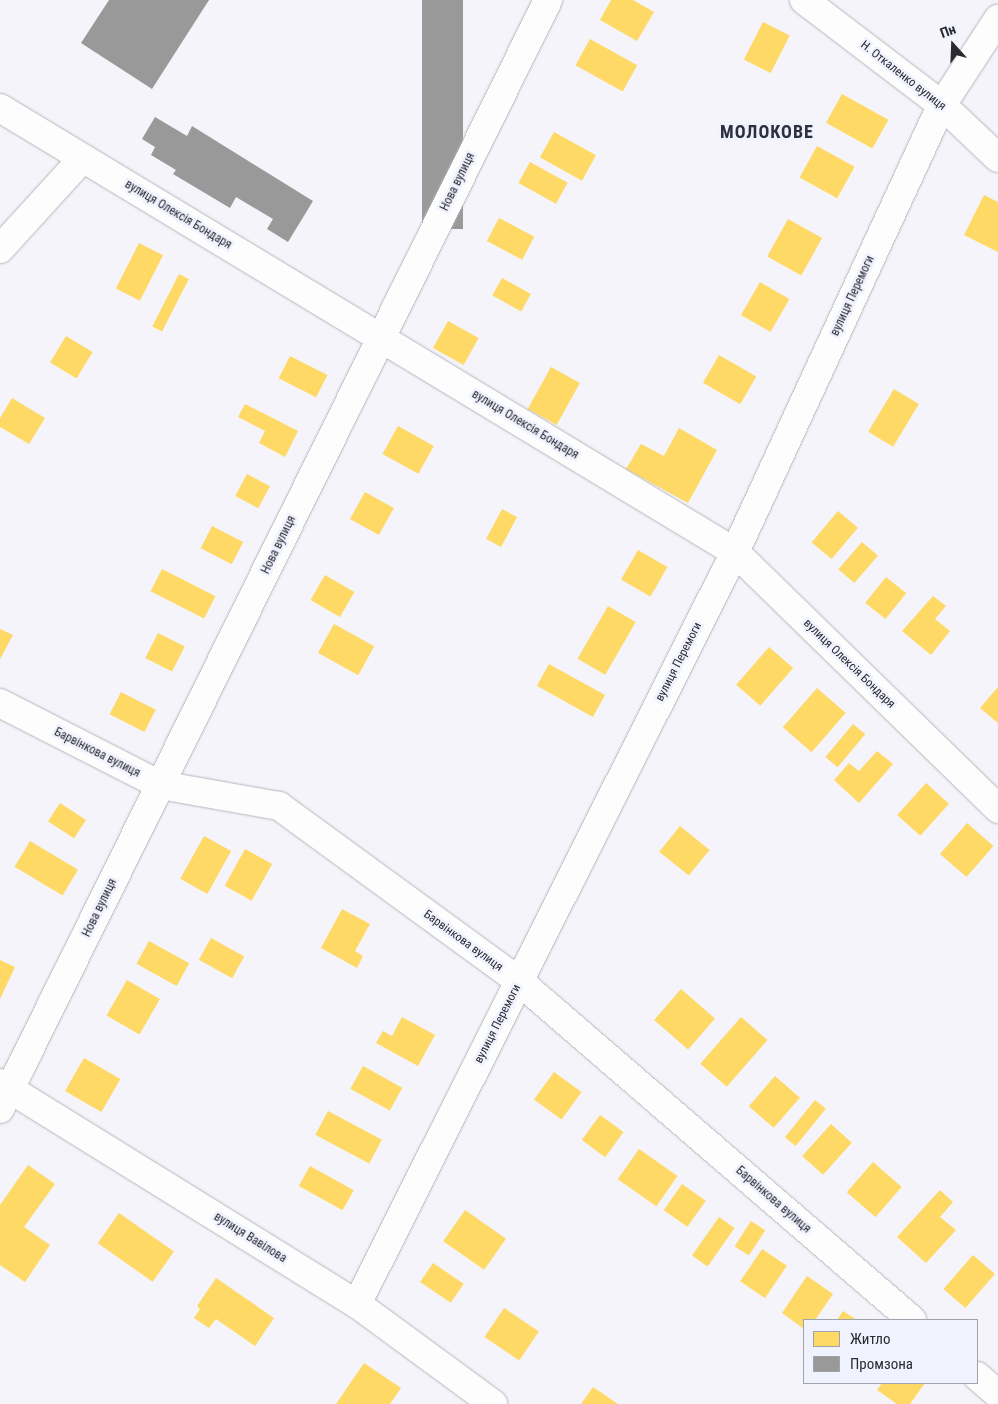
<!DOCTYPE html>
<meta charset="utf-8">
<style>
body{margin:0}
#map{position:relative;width:998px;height:1404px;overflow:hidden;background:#f4f4fa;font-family:"Roboto Condensed",sans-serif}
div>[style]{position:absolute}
.homes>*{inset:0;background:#ffd966;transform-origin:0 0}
.industry>*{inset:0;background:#999;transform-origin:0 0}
.roads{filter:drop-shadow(0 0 1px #b6b6bc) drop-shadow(0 0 1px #b6b6bc)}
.street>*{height:28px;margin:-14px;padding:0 14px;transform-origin:14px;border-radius:14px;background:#fdfdfe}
span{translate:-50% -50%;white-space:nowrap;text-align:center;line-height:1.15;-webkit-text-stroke:5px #f0f2fe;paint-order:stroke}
.street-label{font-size:12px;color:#292a32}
.district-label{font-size:18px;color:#2d2e3e;font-weight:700;letter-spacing:1px}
.legend{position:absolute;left:803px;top:1319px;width:175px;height:65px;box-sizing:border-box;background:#f0f2fe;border:1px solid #a0a2ac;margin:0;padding:6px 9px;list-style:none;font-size:15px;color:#292a32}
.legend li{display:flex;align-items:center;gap:10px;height:25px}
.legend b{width:25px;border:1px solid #a0a2ac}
.north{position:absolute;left:928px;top:20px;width:50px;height:50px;-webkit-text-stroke:4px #f0f2fe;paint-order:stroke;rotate:340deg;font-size:14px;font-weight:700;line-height:20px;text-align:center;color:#292a32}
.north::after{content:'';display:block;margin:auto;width:18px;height:22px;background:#292a32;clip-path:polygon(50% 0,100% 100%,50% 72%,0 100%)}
</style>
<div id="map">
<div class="homes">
<div style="clip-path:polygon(611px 0,633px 0,654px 12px,637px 41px,600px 20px)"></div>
<div style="left:763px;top:22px;width:30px;height:42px;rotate:27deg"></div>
<div style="left:590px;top:39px;width:54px;height:30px;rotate:29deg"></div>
<div style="left:842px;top:94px;width:53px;height:33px;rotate:29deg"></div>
<div style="left:554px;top:132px;width:48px;height:29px;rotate:29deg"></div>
<div style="left:817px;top:146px;width:43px;height:36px;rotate:29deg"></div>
<div style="left:530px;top:162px;width:43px;height:24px;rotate:29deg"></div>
<div style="clip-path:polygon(984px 195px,998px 202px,998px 252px,964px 235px)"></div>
<div style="left:499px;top:218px;width:40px;height:26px;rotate:28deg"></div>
<div style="left:788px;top:219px;width:39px;height:43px;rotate:29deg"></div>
<div style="left:139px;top:243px;width:27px;height:51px;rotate:27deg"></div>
<div style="left:179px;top:274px;width:11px;height:59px;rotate:27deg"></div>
<div style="left:502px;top:278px;width:33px;height:20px;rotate:29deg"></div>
<div style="left:760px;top:282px;width:34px;height:38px;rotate:30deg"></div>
<div style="left:448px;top:321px;width:35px;height:31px;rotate:29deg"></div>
<div style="left:66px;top:336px;width:31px;height:31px;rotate:31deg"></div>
<div style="left:719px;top:355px;width:43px;height:32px;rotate:30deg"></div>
<div style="left:290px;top:356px;width:42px;height:25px;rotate:27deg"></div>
<div style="left:551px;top:367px;width:33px;height:48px;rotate:29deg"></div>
<div style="left:894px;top:389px;width:29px;height:50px;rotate:31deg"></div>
<div style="clip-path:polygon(12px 398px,45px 418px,29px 444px,0 427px,0 418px)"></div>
<div style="clip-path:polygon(245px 404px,298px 431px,285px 457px,259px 443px,265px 431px,238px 417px)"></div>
<div style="left:398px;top:426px;width:41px;height:32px;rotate:29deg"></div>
<div style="clip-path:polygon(679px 428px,717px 450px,688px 503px,626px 469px,641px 444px,664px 456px)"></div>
<div style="left:247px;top:474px;width:26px;height:25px;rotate:28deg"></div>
<div style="left:365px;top:492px;width:33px;height:31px;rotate:29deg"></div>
<div style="left:502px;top:509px;width:17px;height:34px;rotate:28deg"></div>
<div style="left:838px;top:511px;width:26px;height:41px;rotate:40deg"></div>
<div style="left:212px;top:526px;width:35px;height:25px;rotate:27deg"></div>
<div style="left:862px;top:542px;width:21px;height:36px;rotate:41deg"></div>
<div style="left:638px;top:550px;width:34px;height:34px;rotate:30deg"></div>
<div style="left:162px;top:569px;width:60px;height:25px;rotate:27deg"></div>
<div style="left:325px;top:575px;width:34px;height:29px;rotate:30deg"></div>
<div style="left:886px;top:577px;width:26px;height:33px;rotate:39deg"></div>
<div style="clip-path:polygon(933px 596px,946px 606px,935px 619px,950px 631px,931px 655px,902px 631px)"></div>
<div style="left:608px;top:606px;width:32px;height:61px;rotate:30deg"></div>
<div style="left:334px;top:624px;width:46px;height:33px;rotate:29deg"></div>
<div style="clip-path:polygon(0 629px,13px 635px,0 659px)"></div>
<div style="left:158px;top:633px;width:30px;height:28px;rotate:27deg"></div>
<div style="left:769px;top:647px;width:32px;height:50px;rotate:41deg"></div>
<div style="left:549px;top:664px;width:64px;height:25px;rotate:29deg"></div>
<div style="clip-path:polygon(998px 687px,998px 723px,980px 708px)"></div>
<div style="left:817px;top:688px;width:38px;height:52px;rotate:41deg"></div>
<div style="left:121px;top:692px;width:39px;height:25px;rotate:27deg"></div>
<div style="left:853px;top:724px;width:16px;height:43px;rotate:40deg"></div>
<div style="clip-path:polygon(877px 751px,893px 764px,859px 803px,834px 780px,849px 763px,859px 771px)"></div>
<div style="left:926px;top:783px;width:31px;height:43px;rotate:42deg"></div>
<div style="left:60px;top:803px;width:31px;height:22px;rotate:33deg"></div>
<div style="left:967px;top:823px;width:35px;height:41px;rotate:41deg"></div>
<div style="left:680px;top:826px;width:38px;height:33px;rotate:39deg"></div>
<div style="left:204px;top:836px;width:31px;height:49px;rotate:29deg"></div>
<div style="left:30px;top:841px;width:56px;height:30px;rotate:31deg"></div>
<div style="left:245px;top:849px;width:31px;height:42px;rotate:29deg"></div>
<div style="clip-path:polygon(342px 909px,370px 924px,355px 951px,363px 956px,357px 968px,321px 948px)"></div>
<div style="left:211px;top:938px;width:38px;height:25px;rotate:29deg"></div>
<div style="left:149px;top:941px;width:46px;height:26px;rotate:29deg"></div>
<div style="clip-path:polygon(0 960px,15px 967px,0 999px)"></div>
<div style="left:127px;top:980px;width:38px;height:41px;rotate:30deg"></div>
<div style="left:681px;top:989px;width:45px;height:41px;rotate:41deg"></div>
<div style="clip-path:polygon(402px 1017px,435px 1035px,418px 1066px,376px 1043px,383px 1031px,392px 1036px)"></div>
<div style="left:741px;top:1017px;width:35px;height:62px;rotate:41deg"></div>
<div style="left:84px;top:1058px;width:42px;height:38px;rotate:30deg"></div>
<div style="left:363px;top:1066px;width:45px;height:26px;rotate:29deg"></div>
<div style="left:554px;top:1072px;width:34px;height:34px;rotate:36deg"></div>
<div style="left:775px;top:1076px;width:33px;height:40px;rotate:41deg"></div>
<div style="left:815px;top:1100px;width:14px;height:48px;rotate:39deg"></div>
<div style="left:328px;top:1111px;width:61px;height:27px;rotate:28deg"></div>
<div style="left:600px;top:1115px;width:29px;height:31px;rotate:36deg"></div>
<div style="left:831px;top:1124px;width:28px;height:43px;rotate:42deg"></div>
<div style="left:639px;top:1149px;width:47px;height:37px;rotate:35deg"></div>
<div style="left:873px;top:1162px;width:38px;height:40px;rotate:41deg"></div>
<div style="clip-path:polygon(28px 1165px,55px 1184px,24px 1227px,50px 1245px,25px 1282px,0 1265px,0 1205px)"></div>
<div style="left:310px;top:1166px;width:50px;height:23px;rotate:29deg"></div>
<div style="left:682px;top:1184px;width:29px;height:32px;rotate:35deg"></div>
<div style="clip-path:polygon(940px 1190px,953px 1202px,940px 1217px,956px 1230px,926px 1263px,897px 1237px)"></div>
<div style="left:465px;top:1210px;width:50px;height:38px;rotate:35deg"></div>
<div style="left:119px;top:1213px;width:67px;height:37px;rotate:35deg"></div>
<div style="left:719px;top:1217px;width:19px;height:47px;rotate:35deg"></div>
<div style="left:751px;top:1221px;width:17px;height:30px;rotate:33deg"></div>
<div style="left:762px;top:1249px;width:30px;height:39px;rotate:34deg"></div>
<div style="left:973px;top:1255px;width:29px;height:45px;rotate:41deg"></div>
<div style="left:433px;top:1263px;width:37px;height:23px;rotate:34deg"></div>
<div style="clip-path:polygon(807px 1276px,833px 1294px,815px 1320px,804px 1320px,804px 1329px,782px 1313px)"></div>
<div style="clip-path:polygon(216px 1278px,274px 1318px,255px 1346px,216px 1319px,209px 1328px,194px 1318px,200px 1309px,197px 1306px)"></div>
<div style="left:504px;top:1308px;width:42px;height:35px;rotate:34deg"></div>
<div style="clip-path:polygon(843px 1311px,857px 1320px,837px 1320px)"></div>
<div style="clip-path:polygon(364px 1363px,401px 1388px,390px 1404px,336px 1404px)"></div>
<div style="clip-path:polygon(882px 1383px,925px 1383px,910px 1404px,897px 1404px,877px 1390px)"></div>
<div style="clip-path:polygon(593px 1387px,618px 1404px,581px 1404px)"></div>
</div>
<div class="industry">
<div style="clip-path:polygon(109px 0,209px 0,152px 89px,81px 43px)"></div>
<div style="left:422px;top:0;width:41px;height:229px"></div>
<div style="clip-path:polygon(155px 117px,187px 136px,192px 126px,313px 201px,288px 242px,267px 229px,273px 219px,236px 197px,230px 208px,173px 174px,176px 170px,151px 155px,155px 147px,142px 139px)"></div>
</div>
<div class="roads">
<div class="street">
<div style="left:804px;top:0;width:173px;rotate:37.3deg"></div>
<div style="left:942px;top:105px;width:77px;rotate:43.4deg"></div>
<div style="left:0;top:108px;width:859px;rotate:31.14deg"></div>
<div style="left:735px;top:552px;width:368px;rotate:44.3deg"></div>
<div style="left:0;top:249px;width:123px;rotate:-47.6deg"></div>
<div style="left:0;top:703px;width:180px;rotate:27.1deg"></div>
<div style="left:160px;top:785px;width:121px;rotate:10deg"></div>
<div style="left:279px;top:806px;width:297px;rotate:36.1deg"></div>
<div style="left:519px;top:981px;width:519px;rotate:40.78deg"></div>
<div style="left:0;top:1083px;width:420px;rotate:31.8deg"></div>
<div style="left:357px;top:1304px;width:169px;rotate:36.3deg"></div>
<div style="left:0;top:1109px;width:1237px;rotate:-63.7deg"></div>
<div style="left:357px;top:1304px;width:842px;rotate:-63.31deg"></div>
<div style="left:735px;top:552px;width:493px;rotate:-65.2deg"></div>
<div style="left:942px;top:105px;width:103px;rotate:-56.9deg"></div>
<div style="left:977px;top:1376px;width:28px;rotate:41deg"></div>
</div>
</div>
<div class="street-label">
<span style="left:903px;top:76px;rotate:38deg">Н. Откаленко вулиця</span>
<span style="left:458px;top:182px;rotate:-64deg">Нова вулиця</span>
<span style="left:178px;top:215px;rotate:31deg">вулиця Олексія Бондаря</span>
<span style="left:853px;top:296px;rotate:-65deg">вулиця Перемоги</span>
<span style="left:525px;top:425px;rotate:31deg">вулиця Олексія Бондаря</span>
<span style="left:279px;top:545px;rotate:-64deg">Нова вулиця</span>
<span style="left:679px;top:662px;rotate:-63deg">вулиця Перемоги</span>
<span style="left:849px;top:664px;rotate:44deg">вулиця Олексія Бондаря</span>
<span style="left:97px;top:753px;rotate:27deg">Барвінкова вулиця</span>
<span style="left:100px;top:908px;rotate:-64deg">Нова вулиця</span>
<span style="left:463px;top:941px;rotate:36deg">Барвінкова вулиця</span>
<span style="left:498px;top:1024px;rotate:-63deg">вулиця Перемоги</span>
<span style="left:773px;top:1200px;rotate:41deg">Барвінкова вулиця</span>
<span style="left:250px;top:1238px;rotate:32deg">вулиця Вавілова</span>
</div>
<div class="district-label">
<span style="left:767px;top:132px">МОЛОКОВЕ</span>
</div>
<ul class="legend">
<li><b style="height:14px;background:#ffd966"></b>Житло</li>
<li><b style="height:14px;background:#999"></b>Промзона</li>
</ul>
<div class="north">Пн</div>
</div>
